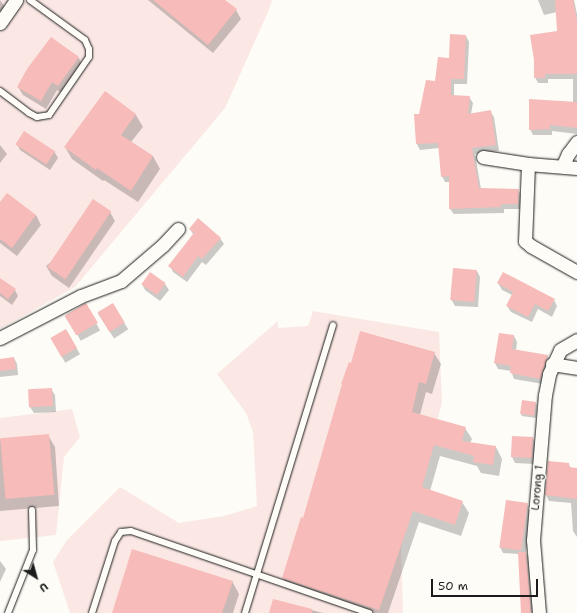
<!DOCTYPE html>
<style>
body{margin:0}
#map{position:relative;width:577px;height:613px;overflow:hidden;background:#fdfcf7;font-family:"Shantell Sans",sans-serif}
div>[style]{position:absolute}
.built>*{inset:0;background:#fbe8e4}
.shadow>*{inset:0;background:#0003;transform-origin:0 0}
.building>*{inset:0;background:#f7bbb9;transform-origin:0 0}
.roads{filter:drop-shadow(0 0 1px #1c1c1c) drop-shadow(0 0 1px #1c1c1c)}
.lane>*{height:6px;margin:-3px;padding:0 3px;transform-origin:3px;border-radius:3px;background:#fdfcf7}
.street>*{height:13px;margin:-6.5px;padding:0 6.5px;transform-origin:6.5px;border-radius:6.5px;background:#fdfcf7}
span{translate:-50% -50%;white-space:nowrap;text-align:center;line-height:1.15;-webkit-text-stroke:3px #fdfcf7;paint-order:stroke}
.street-label{font-size:11px;color:#1c1c1c}
.north{position:absolute;left:16px;top:557px;width:40px;height:40px;-webkit-text-stroke:3px #fdfcf7;paint-order:stroke;rotate:143deg;font-size:11px;font-weight:700;line-height:16px;text-align:center;color:#1c1c1c}
.north::after{content:'';display:block;margin:auto;width:14px;height:18px;background:#1c1c1c;clip-path:polygon(50% 0,100% 100%,50% 72%,0 100%)}
.scale{position:absolute;left:431px;top:579px;width:107px;height:18px;box-sizing:border-box;border:2px solid #1c1c1c;border-top:0;padding-left:5px;font-size:12px;line-height:14px;white-space:nowrap;color:#1c1c1c;-webkit-text-stroke:3px #fdfcf7;paint-order:stroke}
</style>
<div id="map">
<div class="built">
<div style="clip-path:polygon(0 0,272px 0,268px 12px,225px 108px,75px 287px,0 329px)"></div>
<div style="clip-path:polygon(313px 311px,439px 332px,442px 403px,401px 547px,403px 613px,70px 613px,53px 562px,67px 540px,120px 487px,179px 523px,224px 516px,257px 506px,253px 432px,246px 413px,217px 374px,278px 321px,278px 328px,308px 326px)"></div>
<div style="clip-path:polygon(72px 409px,80px 437px,64px 457px,56px 535px,0 541px,0 418px)"></div>
</div>
<div class="shadow">
<div style="clip-path:polygon(0 0,7px 10px,0 22px)"></div>
<div style="clip-path:polygon(148px 0,224px 0,236px 10px,241px 19px,213px 53px)"></div>
<div style="clip-path:polygon(538px 0,574px 0,577px 14px,577px 134px,552px 131px,552px 135px,533px 135px,530px 129px,573px 102px,573px 79px,548px 79px,548px 83px,538px 83px,535px 77px,558px 32px,557px 12px,544px 15px)"></div>
<div style="clip-path:polygon(466px 36px,469px 42px,467px 84px,454px 84px,454px 97px,469px 97px,473px 103px,471px 114px,490px 111px,494px 117px,499px 151px,475px 154px,481px 189px,518px 190px,522px 196px,521px 209px,504px 209px,504px 213px,454px 214px,450px 209px,450px 182px,445px 182px,442px 176px,439px 148px,420px 150px,417px 144px,420px 115px,436px 82px)"></div>
<div style="clip-path:polygon(51px 38px,79px 58px,83px 67px,63px 94px,57px 90px,46px 109px,23px 95px,18px 87px)"></div>
<div style="clip-path:polygon(105px 92px,136px 115px,143px 127px,131px 142px,153px 156px,160px 169px,138px 202px,104px 180px,103px 181px,72px 159px,65px 147px)"></div>
<div style="clip-path:polygon(17px 144px,54px 151px,58px 158px,50px 170px,20px 150px)"></div>
<div style="clip-path:polygon(0 145px,7px 154px,0 163px)"></div>
<div style="clip-path:polygon(0 203px,36px 215px,41px 225px,17px 256px,0 243px)"></div>
<div style="clip-path:polygon(110px 212px,115px 221px,69px 288px,52px 276px,46px 266px)"></div>
<div style="clip-path:polygon(190px 229px,220px 238px,224px 244px,206px 265px,202px 262px,187px 282px,173px 272px,170px 266px,193px 234px)"></div>
<div style="clip-path:polygon(477px 271px,480px 277px,478px 307px,455px 306px,451px 299px)"></div>
<div style="clip-path:polygon(151px 273px,165px 284px,169px 290px,160px 301px,145px 290px,142px 284px)"></div>
<div style="clip-path:polygon(0 279px,15px 290px,18px 296px,12px 305px,0 296px)"></div>
<div style="clip-path:polygon(498px 283px,554px 300px,557px 306px,552px 317px,538px 309px,532px 322px,511px 312px,507px 306px,512px 295px,502px 290px)"></div>
<div style="left:86px;top:304px;width:30px;height:22px;rotate:62deg"></div>
<div style="left:112px;top:304px;width:30px;height:17px;rotate:57deg"></div>
<div style="left:66px;top:330px;width:28px;height:17px;rotate:60deg"></div>
<div style="clip-path:polygon(500px 334px,514px 336px,517px 342px,516px 351px,547px 356px,551px 362px,543px 384px,514px 379px,511px 371px,498px 369px,495px 363px)"></div>
<div style="clip-path:polygon(434px 353px,441px 364px,432px 394px,426px 392px,420px 415px,465px 428px,472px 439px,470px 443px,496px 447px,502px 459px,499px 476px,481px 473px,477px 466px,440px 456px,430px 491px,462px 502px,469px 513px,461px 536px,419px 522px,388px 613px,362px 613px,290px 589px,283px 578px,304px 519px,343px 385px,342px 384px)"></div>
<div style="clip-path:polygon(14px 358px,17px 364px,18px 375px,0 377px,0 360px)"></div>
<div style="clip-path:polygon(51px 389px,55px 395px,56px 412px,34px 413px,30px 407px,29px 391px)"></div>
<div style="clip-path:polygon(536px 403px,537px 406px,536px 418px,522px 416px,521px 414px)"></div>
<div style="clip-path:polygon(48px 435px,55px 447px,59px 506px,0 511px,0 440px)"></div>
<div style="clip-path:polygon(533px 438px,536px 444px,535px 464px,515px 463px,512px 457px)"></div>
<div style="clip-path:polygon(569px 464px,571px 469px,577px 469px,577px 537px,573px 531px,571px 503px,549px 501px,546px 495px)"></div>
<div style="clip-path:polygon(527px 504px,531px 510px,526px 553px,530px 561px,535px 613px,523px 613px,520px 554px,503px 553px,500px 547px)"></div>
<div style="clip-path:polygon(0 561px,6px 569px,0 582px)"></div>
<div style="clip-path:polygon(232px 581px,239px 594px,233px 613px,114px 613px)"></div>
<div style="clip-path:polygon(274px 600px,323px 613px,270px 613px)"></div>
</div>
<div class="building">
<div style="clip-path:polygon(153px 0,225px 0,237px 9px,208px 45px)"></div>
<div style="clip-path:polygon(555px 0,573px 0,577px 20px,577px 74px,545px 74px,545px 78px,534px 78px,534px 60px,530px 35px,557px 31px)"></div>
<div style="clip-path:polygon(450px 34px,466px 35px,464px 79px,451px 79px,451px 95px,470px 96px,468px 114px,491px 110px,496px 145px,472px 148px,479px 188px,519px 189px,518px 204px,501px 204px,501px 207px,449px 209px,449px 176px,441px 177px,438px 143px,416px 144px,414px 114px,419px 114px,426px 80px,435px 81px,438px 57px,449px 58px)"></div>
<div style="clip-path:polygon(51px 37px,79px 57px,58px 86px,52px 82px,41px 101px,17px 87px,27px 69px)"></div>
<div style="clip-path:polygon(105px 91px,136px 114px,121px 135px,153px 156px,131px 191px,97px 168px,96px 170px,64px 147px)"></div>
<div style="clip-path:polygon(529px 99px,577px 102px,577px 128px,550px 125px,550px 129px,529px 130px)"></div>
<div style="left:24px;top:131px;width:37px;height:16px;rotate:33deg"></div>
<div style="clip-path:polygon(7px 193px,36px 215px,12px 248px,0 239px,0 202px)"></div>
<div style="left:93px;top:199px;width:22px;height:82px;rotate:34deg"></div>
<div style="clip-path:polygon(198px 218px,221px 238px,202px 259px,198px 256px,183px 277px,168px 266px,194px 233px,189px 229px)"></div>
<div style="left:453px;top:268px;width:24px;height:32px;rotate:5deg"></div>
<div style="left:150px;top:272px;width:19px;height:15px;rotate:35deg"></div>
<div style="clip-path:polygon(503px 272px,555px 299px,548px 311px,535px 304px,528px 317px,506px 306px,513px 292px,497px 283px)"></div>
<div style="clip-path:polygon(0 278px,16px 289px,8px 299px,0 293px)"></div>
<div style="left:86px;top:303px;width:23px;height:25px;rotate:59deg"></div>
<div style="left:113px;top:303px;width:23px;height:18px;rotate:59deg"></div>
<div style="left:66px;top:329px;width:22px;height:18px;rotate:60deg"></div>
<div style="clip-path:polygon(360px 331px,435px 352px,426px 384px,419px 382px,412px 412px,466px 427px,462px 441px,496px 446px,493px 465px,473px 462px,474px 456px,434px 445px,422px 487px,463px 501px,455px 525px,413px 511px,379px 610px,282px 578px,301px 517px,303px 518px,342px 384px,341px 384px,349px 362px,351px 363px)"></div>
<div style="clip-path:polygon(499px 333px,514px 335px,512px 349px,548px 355px,540px 379px,510px 373px,511px 366px,494px 363px)"></div>
<div style="clip-path:polygon(14px 357px,16px 369px,0 371px,0 359px)"></div>
<div style="left:52px;top:388px;width:18px;height:24px;rotate:87deg"></div>
<div style="left:522px;top:400px;width:14px;height:14px;rotate:8deg"></div>
<div style="left:49px;top:434px;width:61px;height:49px;rotate:85deg"></div>
<div style="left:512px;top:436px;width:21px;height:21px;rotate:3deg"></div>
<div style="clip-path:polygon(548px 461px,569px 463px,569px 467px,577px 468px,577px 499px,545px 495px)"></div>
<div style="left:506px;top:500px;width:22px;height:48px;rotate:8deg"></div>
<div style="clip-path:polygon(132px 549px,233px 581px,222px 613px,112px 613px)"></div>
<div style="clip-path:polygon(518px 552px,526px 552px,531px 613px,521px 613px)"></div>
<div style="clip-path:polygon(273px 599px,312px 609px,312px 613px,269px 613px)"></div>
</div>
<div class="roads">
<div class="lane">
<div style="left:0;top:91px;width:36px;rotate:37deg"></div>
<div style="left:29px;top:113px;width:9px;rotate:27deg"></div>
<div style="left:37px;top:117px;width:12px;rotate:-9deg"></div>
<div style="left:49px;top:115px;width:70px;rotate:-55.4deg"></div>
<div style="left:89px;top:57px;width:8px;rotate:-90deg"></div>
<div style="left:89px;top:49px;width:10px;rotate:-114deg"></div>
<div style="left:85px;top:40px;width:68px;rotate:-144deg"></div>
<div style="left:8px;top:613px;width:68px;rotate:-68.4deg"></div>
<div style="left:33px;top:550px;width:40px;rotate:-91.4deg"></div>
<div style="left:92px;top:613px;width:76px;rotate:-72.3deg"></div>
<div style="left:115px;top:541px;width:11px;rotate:-56deg"></div>
<div style="left:121px;top:532px;width:10px;rotate:-6deg"></div>
<div style="left:131px;top:531px;width:252px;rotate:19deg"></div>
<div style="left:245px;top:613px;width:301px;rotate:-73deg"></div>
</div>
<div class="street">
<div style="left:0;top:23px;width:28px;rotate:-55deg"></div>
<div style="left:483px;top:157px;width:46px;rotate:8.8deg"></div>
<div style="left:528px;top:164px;width:49px;rotate:4.7deg"></div>
<div style="left:528px;top:164px;width:77px;rotate:92.2deg"></div>
<div style="left:525px;top:241px;width:8px;rotate:40deg"></div>
<div style="left:531px;top:246px;width:53px;rotate:29.5deg"></div>
<div style="left:563px;top:165px;width:12px;rotate:-66deg"></div>
<div style="left:568px;top:154px;width:15px;rotate:-53deg"></div>
<div style="left:0;top:338px;width:91px;rotate:-27.4deg"></div>
<div style="left:81px;top:296px;width:43px;rotate:-20.6deg"></div>
<div style="left:121px;top:281px;width:55px;rotate:-40.6deg"></div>
<div style="left:163px;top:245px;width:22px;rotate:-47deg"></div>
<div style="left:552px;top:364px;width:25px;rotate:9deg"></div>
<div style="left:539px;top:613px;width:73px;rotate:-94.7deg"></div>
<div style="left:533px;top:540px;width:145px;rotate:-85.3deg"></div>
<div style="left:545px;top:395px;width:21px;rotate:-79deg"></div>
<div style="left:549px;top:374px;width:26px;rotate:-65deg"></div>
<div style="left:560px;top:350px;width:20px;rotate:-30deg"></div>
</div>
</div>
<div class="street-label">
<span style="left:538px;top:488px;rotate:-85deg">Lorong 1</span>
</div>
<div class="north">U</div>
<div class="scale">50 m</div>
</div>
